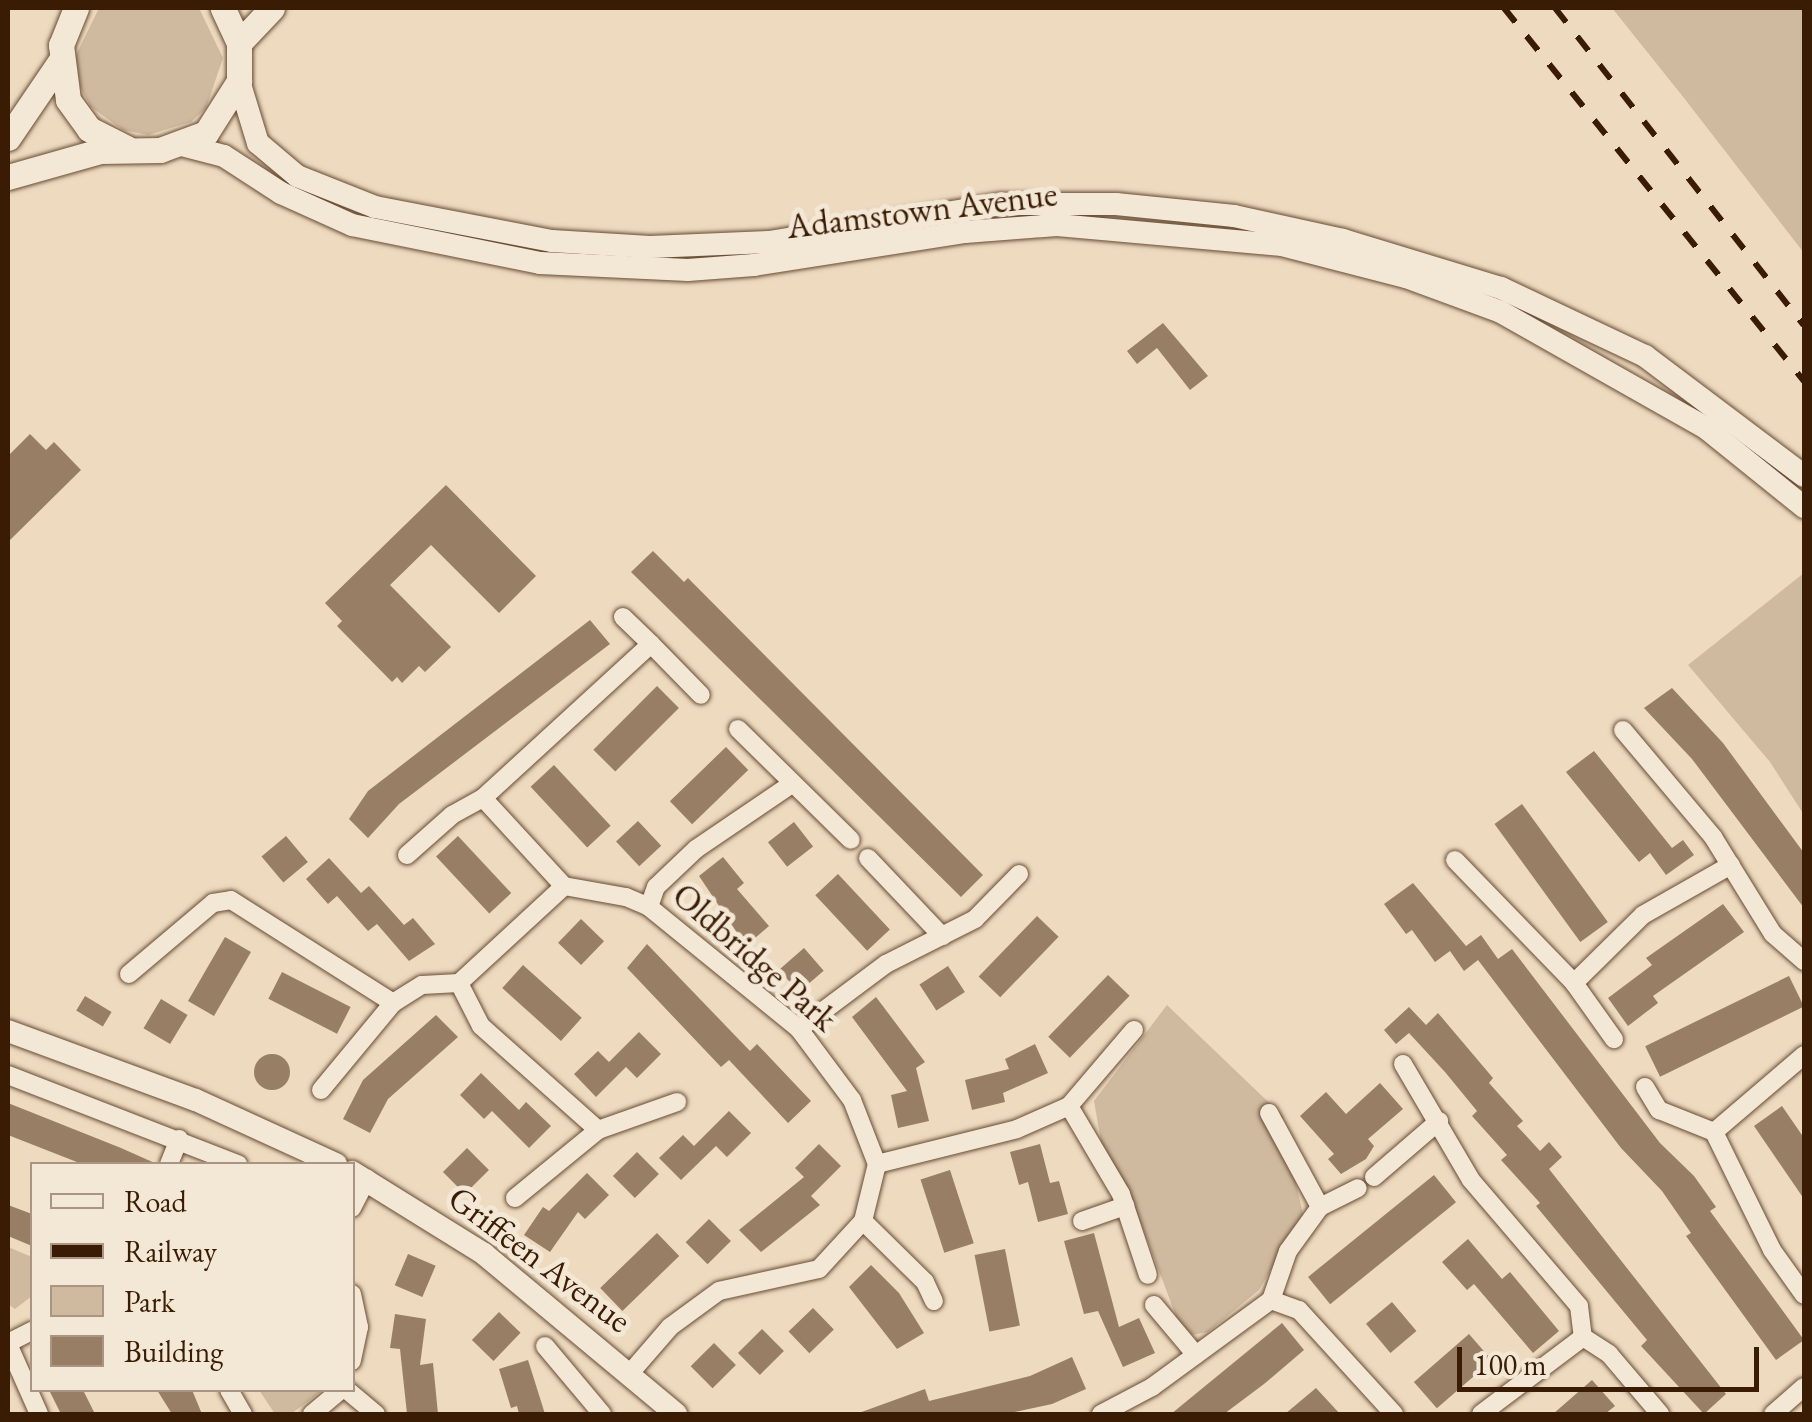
<!DOCTYPE html>
<style>
body{margin:0}
#map{position:relative;width:1812px;height:1422px;overflow:hidden;background:#eddabf;font-family:"EB Garamond",serif}
div>[style]{position:absolute}
.green>*{inset:0;background:#cfba9f}
.building>*{inset:0;background:#977e65;transform-origin:0 0}
.round{border-radius:50%}
.roads{filter:drop-shadow(0 0 2px #674b33) drop-shadow(0 0 2px #674b33)}
.minor>*{height:18px;margin:-9px;padding:0 9px;transform-origin:9px;border-radius:9px;background:#f3e7d5}
.tertiary>*{height:22px;margin:-11px;padding:0 11px;transform-origin:11px;border-radius:11px;background:#f3e7d5}
.secondary>*{height:25px;margin:-12.5px;padding:0 12.5px;transform-origin:12.5px;border-radius:12.5px;background:#f3e7d5}
.rail>*{height:6px;margin-top:-3px;transform-origin:0;background:repeating-linear-gradient(90deg,#3a1b04 0 18px,transparent 0 36px)}
span{translate:-50% -50%;white-space:nowrap;text-align:center;line-height:1.15;-webkit-text-stroke:10px #f3e7d5;paint-order:stroke}
.street-label{font-size:35px;color:#3a1b04}
.frame{position:absolute;inset:0;border:10px solid #3a1b04;pointer-events:none}
.legend{position:absolute;left:30px;top:1162px;width:325px;height:230px;box-sizing:border-box;background:#f3e7d5;border:2px solid #a99581;margin:0;padding:12px 18px;list-style:none;font-size:30px;color:#3a1b04}
.legend li{display:flex;align-items:center;gap:20px;height:50px}
.legend b{width:50px;border:2px solid #a99581}
.scale{position:absolute;left:1457px;top:1347px;width:302px;height:45px;box-sizing:border-box;border:5px solid #3a1b04;border-top:0;padding-left:12px;font-size:30px;line-height:35px;white-space:nowrap;color:#3a1b04;-webkit-text-stroke:8px #f3e7d5;paint-order:stroke}
</style>
<div id="map">
<div class="green">
<div style="clip-path:polygon(99px 8px,199px 8px,223px 58px,206px 108px,191px 122px,148px 135px,123px 130px,91px 107px,80px 87px,76px 55px)"></div>
<div style="clip-path:polygon(1612px 8px,1804px 8px,1804px 253px,1684px 98px)"></div>
<div style="clip-path:polygon(1804px 573px,1804px 815px,1770px 762px,1688px 665px)"></div>
<div style="clip-path:polygon(1167px 1005px,1284px 1117px,1271px 1132px,1293px 1171px,1303px 1214px,1259px 1290px,1208px 1332px,1192px 1335px,1178px 1321px,1129px 1192px,1102px 1147px,1094px 1101px)"></div>
<div style="clip-path:polygon(8px 1247px,32px 1257px,32px 1296px,15px 1309px,8px 1304px)"></div>
<div style="clip-path:polygon(259px 1390px,323px 1390px,291px 1414px,275px 1414px)"></div>
</div>
<div class="building">
<div style="clip-path:polygon(1163px 323px,1208px 376px,1190px 390px,1157px 348px,1137px 364px,1127px 351px)"></div>
<div style="clip-path:polygon(30px 434px,46px 450px,54px 442px,81px 470px,8px 542px,8px 456px)"></div>
<div style="clip-path:polygon(446px 485px,536px 576px,499px 613px,431px 545px,390px 585px,451px 647px,425px 672px,419px 666px,402px 683px,397px 677px,392px 682px,337px 626px,342px 621px,325px 603px)"></div>
<div style="clip-path:polygon(653px 551px,684px 582px,688px 578px,983px 875px,961px 897px,631px 572px)"></div>
<div style="clip-path:polygon(590px 620px,610px 644px,399px 804px,368px 838px,349px 819px,368px 791px)"></div>
<div style="left:657px;top:686px;width:31px;height:90px;rotate:45deg"></div>
<div style="clip-path:polygon(1672px 688px,1723px 743px,1804px 853px,1804px 908px,1692px 759px,1644px 708px)"></div>
<div style="left:726px;top:747px;width:32px;height:78px;rotate:46deg"></div>
<div style="clip-path:polygon(1594px 751px,1672px 848px,1683px 840px,1694px 855px,1666px 875px,1650px 853px,1639px 862px,1566px 772px)"></div>
<div style="left:554px;top:765px;width:83px;height:32px;rotate:47deg"></div>
<div style="left:1522px;top:804px;width:146px;height:34px;rotate:54deg"></div>
<div style="left:638px;top:821px;width:34px;height:30px;rotate:47deg"></div>
<div style="left:794px;top:822px;width:31px;height:33px;rotate:52deg"></div>
<div style="left:286px;top:836px;width:34px;height:32px;rotate:50deg"></div>
<div style="left:458px;top:836px;width:78px;height:30px;rotate:47deg"></div>
<div style="clip-path:polygon(723px 857px,744px 883px,737px 889px,769px 926px,746px 946px,699px 876px)"></div>
<div style="clip-path:polygon(329px 858px,361px 893px,369px 886px,404px 925px,413px 918px,435px 944px,409px 961px,377px 924px,368px 931px,337px 896px,328px 904px,306px 879px)"></div>
<div style="left:838px;top:874px;width:76px;height:31px;rotate:47deg"></div>
<div style="clip-path:polygon(1413px 883px,1466px 946px,1481px 935px,1498px 959px,1512px 949px,1660px 1143px,1694px 1176px,1716px 1207px,1710px 1211px,1804px 1340px,1776px 1360px,1686px 1236px,1691px 1233px,1662px 1191px,1621px 1148px,1478px 960px,1464px 971px,1450px 951px,1435px 962px,1412px 930px,1406px 934px,1384px 904px)"></div>
<div style="clip-path:polygon(1723px 904px,1744px 932px,1653px 996px,1658px 1003px,1628px 1026px,1608px 998px,1652px 965px,1646px 958px)"></div>
<div style="left:1037px;top:916px;width:30px;height:84px;rotate:44deg"></div>
<div style="left:581px;top:919px;width:32px;height:33px;rotate:44deg"></div>
<div style="left:225px;top:937px;width:30px;height:74px;rotate:30deg"></div>
<div style="clip-path:polygon(647px 944px,750px 1051px,757px 1044px,811px 1101px,788px 1123px,729px 1060px,721px 1067px,627px 968px)"></div>
<div style="left:804px;top:948px;width:30px;height:33px;rotate:49deg"></div>
<div style="left:523px;top:965px;width:79px;height:31px;rotate:42deg"></div>
<div style="left:948px;top:966px;width:31px;height:34px;rotate:57deg"></div>
<div style="left:282px;top:972px;width:77px;height:30px;rotate:27deg"></div>
<div style="left:1108px;top:975px;width:30px;height:86px;rotate:44deg"></div>
<div style="left:1789px;top:976px;width:34px;height:160px;rotate:64deg"></div>
<div style="left:85px;top:996px;width:31px;height:17px;rotate:31deg"></div>
<div style="clip-path:polygon(876px 997px,925px 1062px,916px 1068px,929px 1121px,898px 1128px,891px 1095px,907px 1091px,852px 1017px)"></div>
<div style="left:161px;top:999px;width:31px;height:34px;rotate:31deg"></div>
<div style="clip-path:polygon(1409px 1007px,1426px 1025px,1438px 1013px,1493px 1078px,1489px 1083px,1523px 1121px,1517px 1126px,1540px 1151px,1549px 1142px,1562px 1157px,1549px 1169px,1726px 1394px,1704px 1414px,1641px 1346px,1647px 1340px,1536px 1206px,1540px 1203px,1501px 1160px,1507px 1155px,1472px 1116px,1477px 1111px,1445px 1072px,1409px 1033px,1396px 1044px,1384px 1030px)"></div>
<div style="clip-path:polygon(436px 1015px,458px 1037px,388px 1099px,370px 1133px,343px 1119px,363px 1080px)"></div>
<div style="clip-path:polygon(639px 1032px,661px 1054px,637px 1078px,626px 1067px,596px 1097px,574px 1074px,598px 1051px,609px 1062px)"></div>
<div style="clip-path:polygon(1035px 1044px,1048px 1073px,1003px 1093px,1005px 1102px,972px 1110px,965px 1080px,1009px 1069px,1005px 1059px)"></div>
<div class="round" style="left:254px;top:1054px;width:36px;height:36px"></div>
<div style="clip-path:polygon(481px 1073px,519px 1110px,526px 1102px,551px 1126px,529px 1148px,492px 1111px,484px 1119px,460px 1095px)"></div>
<div style="clip-path:polygon(1380px 1083px,1403px 1109px,1368px 1139px,1374px 1146px,1366px 1159px,1341px 1174px,1328px 1159px,1334px 1154px,1300px 1116px,1326px 1092px,1346px 1114px)"></div>
<div style="clip-path:polygon(8px 1103px,121px 1148px,157px 1164px,82px 1164px,8px 1135px)"></div>
<div style="clip-path:polygon(1782px 1106px,1804px 1138px,1804px 1199px,1754px 1126px)"></div>
<div style="clip-path:polygon(729px 1111px,751px 1133px,727px 1157px,716px 1146px,681px 1180px,659px 1158px,683px 1135px,694px 1146px)"></div>
<div style="clip-path:polygon(819px 1144px,841px 1166px,811px 1196px,820px 1205px,761px 1252px,739px 1230px,804px 1177px,795px 1168px)"></div>
<div style="clip-path:polygon(1040px 1144px,1050px 1183px,1059px 1181px,1068px 1214px,1038px 1222px,1028px 1182px,1019px 1185px,1010px 1152px)"></div>
<div style="left:467px;top:1148px;width:31px;height:34px;rotate:45deg"></div>
<div style="left:637px;top:1152px;width:31px;height:34px;rotate:45deg"></div>
<div style="left:950px;top:1170px;width:77px;height:31px;rotate:72deg"></div>
<div style="clip-path:polygon(587px 1173px,609px 1195px,585px 1219px,578px 1212px,550px 1252px,524px 1235px,543px 1207px,549px 1211px)"></div>
<div style="left:1434px;top:1175px;width:35px;height:162px;rotate:51deg"></div>
<div style="clip-path:polygon(8px 1205px,32px 1214px,32px 1246px,8px 1236px)"></div>
<div style="left:709px;top:1219px;width:31px;height:33px;rotate:45deg"></div>
<div style="left:657px;top:1233px;width:32px;height:79px;rotate:46deg"></div>
<div style="clip-path:polygon(1094px 1233px,1119px 1327px,1139px 1318px,1155px 1353px,1123px 1367px,1098px 1311px,1084px 1314px,1064px 1241px)"></div>
<div style="clip-path:polygon(1468px 1239px,1502px 1279px,1510px 1272px,1559px 1331px,1533px 1353px,1474px 1284px,1467px 1290px,1442px 1262px)"></div>
<div style="left:1005px;top:1249px;width:78px;height:31px;rotate:79deg"></div>
<div style="left:408px;top:1254px;width:30px;height:34px;rotate:23deg"></div>
<div style="clip-path:polygon(871px 1265px,899px 1293px,924px 1333px,897px 1349px,849px 1287px)"></div>
<div style="left:1392px;top:1302px;width:38px;height:34px;rotate:50deg"></div>
<div style="left:813px;top:1308px;width:30px;height:34px;rotate:46deg"></div>
<div style="left:499px;top:1312px;width:30px;height:39px;rotate:44deg"></div>
<div style="clip-path:polygon(395px 1314px,426px 1319px,420px 1365px,433px 1363px,438px 1414px,407px 1414px,400px 1349px,390px 1348px)"></div>
<div style="clip-path:polygon(1282px 1323px,1304px 1350px,1264px 1384px,1224px 1414px,1171px 1414px)"></div>
<div style="left:762px;top:1329px;width:31px;height:34px;rotate:45deg"></div>
<div style="left:1469px;top:1334px;width:35px;height:73px;rotate:49deg"></div>
<div style="left:714px;top:1343px;width:31px;height:33px;rotate:45deg"></div>
<div style="clip-path:polygon(1072px 1357px,1086px 1389px,1052px 1404px,1005px 1414px,856px 1414px,925px 1389px,929px 1401px,1030px 1376px)"></div>
<div style="clip-path:polygon(528px 1360px,534px 1379px,545px 1414px,519px 1414px,517px 1406px,511px 1408px,499px 1369px)"></div>
<div style="clip-path:polygon(1592px 1380px,1615px 1406px,1605px 1414px,1553px 1414px)"></div>
<div style="clip-path:polygon(1316px 1388px,1340px 1414px,1285px 1414px)"></div>
<div style="clip-path:polygon(49px 1390px,83px 1390px,95px 1414px,61px 1414px)"></div>
<div style="clip-path:polygon(157px 1390px,192px 1390px,202px 1414px,172px 1414px)"></div>
</div>
<div class="roads">
<div class="minor">
<div style="left:651px;top:644px;width:71px;rotate:45.6deg"></div>
<div style="left:738px;top:729px;width:158px;rotate:44.5deg"></div>
<div style="left:1623px;top:730px;width:140px;rotate:49.9deg"></div>
<div style="left:1713px;top:837px;width:114px;rotate:58.3deg"></div>
<div style="left:1773px;top:934px;width:41px;rotate:41.1deg"></div>
<div style="left:483px;top:798px;width:228px;rotate:-42.5deg"></div>
<div style="left:651px;top:644px;width:39px;rotate:-136deg"></div>
<div style="left:407px;top:855px;width:60px;rotate:-41.6deg"></div>
<div style="left:452px;top:815px;width:35px;rotate:-29deg"></div>
<div style="left:483px;top:798px;width:120px;rotate:47.4deg"></div>
<div style="left:868px;top:858px;width:108px;rotate:46.5deg"></div>
<div style="left:1455px;top:860px;width:171px;rotate:45.9deg"></div>
<div style="left:1574px;top:983px;width:69px;rotate:54.5deg"></div>
<div style="left:649px;top:907px;width:21px;rotate:-71deg"></div>
<div style="left:656px;top:887px;width:55px;rotate:-43.5deg"></div>
<div style="left:696px;top:849px;width:117px;rotate:-34.2deg"></div>
<div style="left:129px;top:974px;width:110px;rotate:-40.2deg"></div>
<div style="left:213px;top:903px;width:18px;rotate:-9deg"></div>
<div style="left:231px;top:900px;width:192px;rotate:32.4deg"></div>
<div style="left:459px;top:983px;width:143px;rotate:-42.7deg"></div>
<div style="left:564px;top:886px;width:63px;rotate:10.1deg"></div>
<div style="left:626px;top:897px;width:25px;rotate:23deg"></div>
<div style="left:649px;top:907px;width:193px;rotate:39.1deg"></div>
<div style="left:799px;top:1029px;width:89px;rotate:53.3deg"></div>
<div style="left:852px;top:1100px;width:69px;rotate:68.7deg"></div>
<div style="left:877px;top:1164px;width:59px;rotate:103.8deg"></div>
<div style="left:863px;top:1221px;width:65px;rotate:132.5deg"></div>
<div style="left:819px;top:1269px;width:102px;rotate:167.6deg"></div>
<div style="left:719px;top:1291px;width:61px;rotate:143.7deg"></div>
<div style="left:670px;top:1327px;width:60px;rotate:130.9deg"></div>
<div style="left:459px;top:983px;width:48px;rotate:62.9deg"></div>
<div style="left:481px;top:1026px;width:157px;rotate:41.6deg"></div>
<div style="left:1574px;top:983px;width:97px;rotate:-44.6deg"></div>
<div style="left:1643px;top:915px;width:101px;rotate:-29.6deg"></div>
<div style="left:799px;top:1029px;width:109px;rotate:-36.8deg"></div>
<div style="left:886px;top:964px;width:100px;rotate:-26.8deg"></div>
<div style="left:975px;top:919px;width:63px;rotate:-45.6deg"></div>
<div style="left:1403px;top:1064px;width:134px;rotate:59.6deg"></div>
<div style="left:1471px;top:1180px;width:166px;rotate:49.4deg"></div>
<div style="left:1579px;top:1306px;width:31px;rotate:83deg"></div>
<div style="left:8px;top:1075px;width:247px;rotate:21.2deg"></div>
<div style="left:1645px;top:1087px;width:27px;rotate:59deg"></div>
<div style="left:1659px;top:1110px;width:59px;rotate:21.8deg"></div>
<div style="left:1714px;top:1132px;width:131px;rotate:63.8deg"></div>
<div style="left:1772px;top:1250px;width:55px;rotate:54.6deg"></div>
<div style="left:321px;top:1090px;width:113px;rotate:-50.4deg"></div>
<div style="left:393px;top:1003px;width:34px;rotate:-32deg"></div>
<div style="left:422px;top:985px;width:37px;rotate:-3deg"></div>
<div style="left:1069px;top:1106px;width:102px;rotate:59.4deg"></div>
<div style="left:1121px;top:1194px;width:85px;rotate:71.6deg"></div>
<div style="left:1269px;top:1113px;width:107px;rotate:61.5deg"></div>
<div style="left:1320px;top:1207px;width:54px;rotate:126deg"></div>
<div style="left:1288px;top:1251px;width:52px;rotate:109.1deg"></div>
<div style="left:1714px;top:1132px;width:118px;rotate:-40.5deg"></div>
<div style="left:169px;top:1164px;width:27px;rotate:-68deg"></div>
<div style="left:877px;top:1164px;width:144px;rotate:-14deg"></div>
<div style="left:1017px;top:1129px;width:57px;rotate:-23.9deg"></div>
<div style="left:1069px;top:1106px;width:100px;rotate:-49.5deg"></div>
<div style="left:1374px;top:1177px;width:86px;rotate:-40.7deg"></div>
<div style="left:515px;top:1198px;width:107px;rotate:-39.3deg"></div>
<div style="left:598px;top:1130px;width:84px;rotate:-19.5deg"></div>
<div style="left:1320px;top:1207px;width:42px;rotate:-26.6deg"></div>
<div style="left:352px;top:1208px;width:33px;rotate:-63deg"></div>
<div style="left:863px;top:1221px;width:87px;rotate:44.5deg"></div>
<div style="left:925px;top:1282px;width:21px;rotate:65deg"></div>
<div style="left:1082px;top:1221px;width:46px;rotate:-19.2deg"></div>
<div style="left:352px;top:1294px;width:34px;rotate:78deg"></div>
<div style="left:359px;top:1327px;width:35px;rotate:102deg"></div>
<div style="left:1154px;top:1305px;width:65px;rotate:50deg"></div>
<div style="left:8px;top:1343px;width:27px;rotate:-27deg"></div>
<div style="left:8px;top:1344px;width:77px;rotate:66.1deg"></div>
<div style="left:545px;top:1346px;width:89px;rotate:50deg"></div>
<div style="left:229px;top:1390px;width:28px;rotate:60deg"></div>
<div style="left:347px;top:1390px;width:38px;rotate:40deg"></div>
<div style="left:312px;top:1414px;width:38px;rotate:-40deg"></div>
<div style="left:1101px;top:1414px;width:58px;rotate:-27.9deg"></div>
<div style="left:1152px;top:1387px;width:147px;rotate:-36.2deg"></div>
<div style="left:1271px;top:1300px;width:30px;rotate:20deg"></div>
<div style="left:1299px;top:1310px;width:141px;rotate:47.6deg"></div>
<div style="left:1481px;top:1414px;width:128px;rotate:-37deg"></div>
<div style="left:1583px;top:1337px;width:31px;rotate:33deg"></div>
<div style="left:1609px;top:1354px;width:79px;rotate:49.6deg"></div>
<div style="left:1773px;top:1414px;width:41px;rotate:-41.1deg"></div>
</div>
<div class="tertiary">
<div style="left:239px;top:81px;width:65px;rotate:73deg"></div>
<div style="left:258px;top:143px;width:51px;rotate:40.2deg"></div>
<div style="left:297px;top:176px;width:84px;rotate:21.7deg"></div>
<div style="left:375px;top:207px;width:180px;rotate:10.9deg"></div>
<div style="left:552px;top:241px;width:98px;rotate:3.5deg"></div>
<div style="left:650px;top:247px;width:119px;rotate:-2.4deg"></div>
<div style="left:769px;top:242px;width:235px;rotate:-9.3deg"></div>
<div style="left:1001px;top:204px;width:115px"></div>
<div style="left:1116px;top:204px;width:119px;rotate:5.8deg"></div>
<div style="left:1234px;top:216px;width:112px;rotate:12.4deg"></div>
<div style="left:1343px;top:240px;width:165px;rotate:16.9deg"></div>
<div style="left:1501px;top:288px;width:159px;rotate:25.3deg"></div>
<div style="left:1645px;top:356px;width:199px;rotate:37deg"></div>
<div style="left:182px;top:145px;width:43px;rotate:14.7deg"></div>
<div style="left:224px;top:156px;width:68px;rotate:33deg"></div>
<div style="left:281px;top:193px;width:78px;rotate:24.3deg"></div>
<div style="left:352px;top:225px;width:192px;rotate:11.4deg"></div>
<div style="left:540px;top:263px;width:148px;rotate:2.7deg"></div>
<div style="left:688px;top:270px;width:66px;rotate:-4.3deg"></div>
<div style="left:754px;top:265px;width:214px;rotate:-8.9deg"></div>
<div style="left:965px;top:232px;width:92px;rotate:-4.4deg"></div>
<div style="left:1057px;top:225px;width:226px;rotate:5.1deg"></div>
<div style="left:1282px;top:245px;width:128px;rotate:14.5deg"></div>
<div style="left:1406px;top:277px;width:101px;rotate:20.2deg"></div>
<div style="left:1501px;top:312px;width:236px;rotate:29.5deg"></div>
<div style="left:1706px;top:428px;width:126px;rotate:38.9deg"></div>
<div style="left:8px;top:1031px;width:200px;rotate:20.2deg"></div>
<div style="left:196px;top:1100px;width:154px;rotate:24.6deg"></div>
<div style="left:352px;top:1172px;width:155px;rotate:31.8deg"></div>
<div style="left:484px;top:1254px;width:250px;rotate:39.8deg"></div>
</div>
<div class="secondary">
<div style="left:76px;top:8px;width:40px;rotate:112deg"></div>
<div style="left:61px;top:45px;width:55px;rotate:82.7deg"></div>
<div style="left:68px;top:100px;width:36px;rotate:54deg"></div>
<div style="left:89px;top:129px;width:42px;rotate:26.6deg"></div>
<div style="left:239px;top:43px;width:48px;rotate:-46.7deg"></div>
<div style="left:8px;top:138px;width:94px;rotate:-55.8deg"></div>
<div style="left:8px;top:177px;width:96px;rotate:-15.8deg"></div>
<div style="left:100px;top:151px;width:60px;rotate:-1deg"></div>
<div style="left:160px;top:150px;width:49px;rotate:-20.3deg"></div>
<div style="left:206px;top:133px;width:62px;rotate:-57.6deg"></div>
<div style="left:239px;top:81px;width:38px;rotate:-90deg"></div>
<div style="left:239px;top:43px;width:38px;rotate:-115deg"></div>
</div>
</div>
<div class="rail">
<div style="left:1504px;top:8px;width:479px;rotate:51.2deg"></div>
<div style="left:1555px;top:8px;width:403px;rotate:51.9deg"></div>
</div>
<div class="street-label">
<span style="left:922px;top:210px;rotate:-7deg">Adamstown Avenue</span>
<span style="left:755px;top:957px;rotate:41deg">Oldbridge Park</span>
<span style="left:540px;top:1259px;rotate:37deg">Griffeen Avenue</span>
</div>
<div class="frame"></div>
<ul class="legend">
<li><b style="height:12px;background:#f3e7d5"></b>Road</li>
<li><b style="height:12px;background:#3a1b04"></b>Railway</li>
<li><b style="height:28px;background:#cfba9f"></b>Park</li>
<li><b style="height:28px;background:#977e65"></b>Building</li>
</ul>
<div class="scale">100 m</div>
</div>
